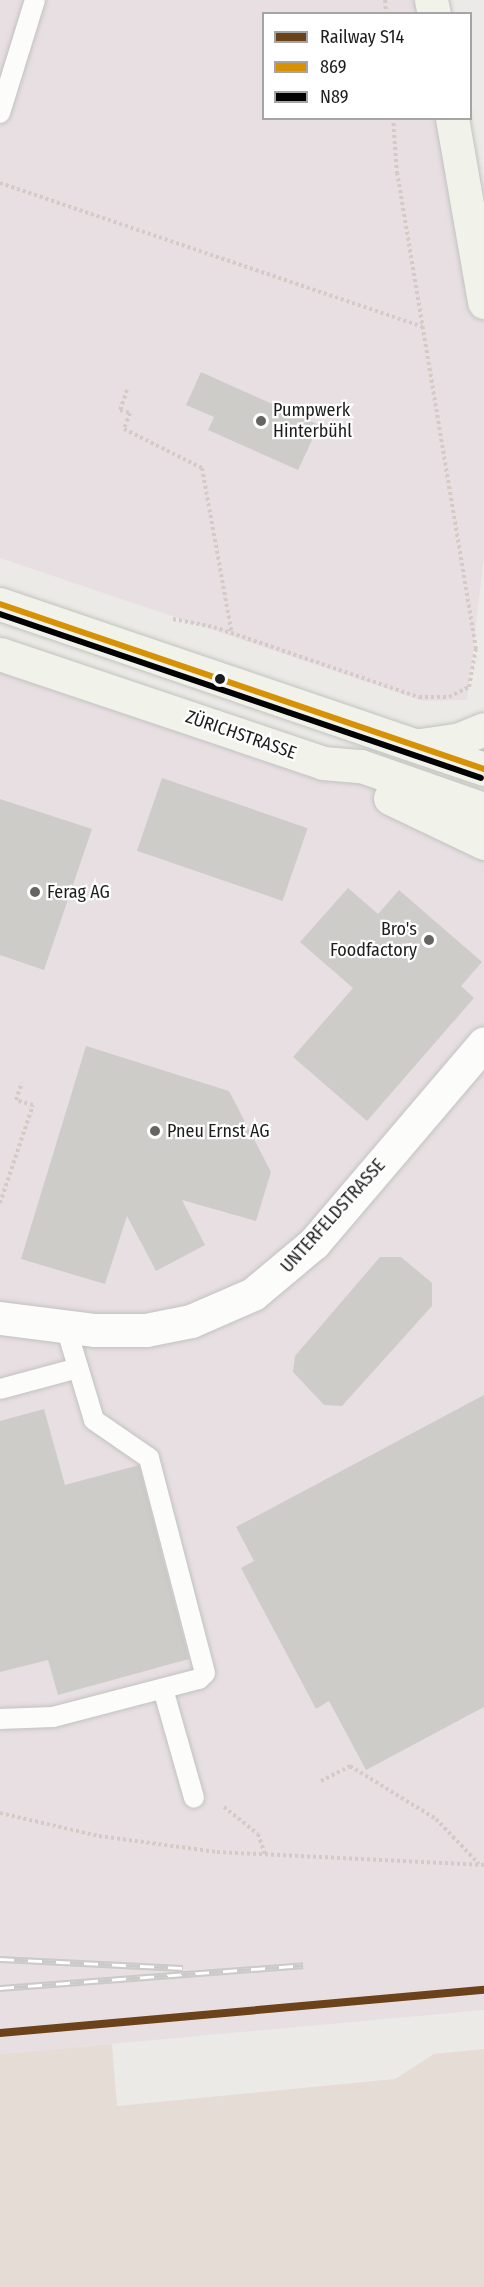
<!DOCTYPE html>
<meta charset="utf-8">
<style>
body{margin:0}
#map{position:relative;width:484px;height:2287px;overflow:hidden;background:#ebeae6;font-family:"Fira Sans Condensed",sans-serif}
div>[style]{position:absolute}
.industrial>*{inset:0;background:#e8dfe3}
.military>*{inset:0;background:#e5dcd6}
.building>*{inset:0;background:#ceccc9;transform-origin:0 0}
.path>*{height:4px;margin-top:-2px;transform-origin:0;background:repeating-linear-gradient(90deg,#d5cac6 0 3px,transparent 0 6px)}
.roads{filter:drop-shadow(0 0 2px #c2c2c0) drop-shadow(0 0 2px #c2c2c0)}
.lane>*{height:20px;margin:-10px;padding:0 10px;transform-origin:10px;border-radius:10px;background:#fcfcfb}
.street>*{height:33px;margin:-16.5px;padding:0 16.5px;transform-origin:16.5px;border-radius:16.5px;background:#fcfcfb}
.secondary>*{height:33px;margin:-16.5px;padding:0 16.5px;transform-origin:16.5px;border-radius:16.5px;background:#f1f2ea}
.rail>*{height:7px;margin-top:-3.5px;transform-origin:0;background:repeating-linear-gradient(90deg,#fff 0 14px,#cacac9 0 28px);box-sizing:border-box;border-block:2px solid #cacac9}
.bus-1>*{height:6px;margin:-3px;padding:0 3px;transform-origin:3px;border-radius:3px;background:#d69104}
.bus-2>*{height:6px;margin:-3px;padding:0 3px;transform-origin:3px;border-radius:3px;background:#000}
.rail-1>*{height:8px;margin:-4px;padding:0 4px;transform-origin:4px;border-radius:4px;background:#6c421b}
.dots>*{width:16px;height:16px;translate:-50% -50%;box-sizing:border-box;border:3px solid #fff;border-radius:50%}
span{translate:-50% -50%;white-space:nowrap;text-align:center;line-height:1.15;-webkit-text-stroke:4.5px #fff;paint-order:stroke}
.poi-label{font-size:18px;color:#1d1d1d}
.left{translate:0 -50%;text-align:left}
.right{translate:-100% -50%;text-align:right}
.street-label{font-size:18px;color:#1d1d1d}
.legend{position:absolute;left:262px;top:12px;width:210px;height:108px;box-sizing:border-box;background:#fff;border:2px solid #a5a5a5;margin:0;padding:8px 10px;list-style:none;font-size:18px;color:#1d1d1d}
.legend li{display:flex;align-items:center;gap:12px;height:30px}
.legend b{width:30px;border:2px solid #a5a5a5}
</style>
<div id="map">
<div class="industrial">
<div style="clip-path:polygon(0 0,431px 0,434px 13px,264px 14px,264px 118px,452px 119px,484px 302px,484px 558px,467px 700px,423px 701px,0 558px)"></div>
<div style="clip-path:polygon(0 654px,484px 809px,484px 2010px,0 2054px)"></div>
</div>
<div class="military">
<div style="clip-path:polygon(112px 2044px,117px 2106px,395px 2079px,434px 2054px,484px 2049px,484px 2287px,0 2287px,0 2054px)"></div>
</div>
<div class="building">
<div style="clip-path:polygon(201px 372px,319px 425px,298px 470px,208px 430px,214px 417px,186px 405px)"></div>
<div style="left:162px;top:778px;width:154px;height:77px;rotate:19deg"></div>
<div style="clip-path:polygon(0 799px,92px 829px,44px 970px,0 955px)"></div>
<div style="clip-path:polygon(348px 888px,378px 914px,399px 890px,482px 962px,461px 986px,474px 998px,367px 1121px,293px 1057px,353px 988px,300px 942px)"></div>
<div style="clip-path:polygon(86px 1046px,229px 1091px,271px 1172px,256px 1221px,182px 1200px,205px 1245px,156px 1271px,127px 1216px,105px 1284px,21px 1259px)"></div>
<div style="clip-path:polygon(380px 1257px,401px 1257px,432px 1283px,432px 1306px,342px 1406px,324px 1405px,293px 1372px,295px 1356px)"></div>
<div style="clip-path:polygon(484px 1395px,484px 1707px,366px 1770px,329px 1701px,316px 1709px,241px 1568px,254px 1561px,236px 1527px)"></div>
<div style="clip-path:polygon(44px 1409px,65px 1485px,139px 1465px,189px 1659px,58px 1695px,48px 1660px,0 1672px,0 1421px)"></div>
</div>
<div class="path">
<div style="left:385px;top:0;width:14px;rotate:86deg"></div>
<div style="left:0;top:183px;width:446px;rotate:18.8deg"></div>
<div style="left:127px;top:390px;width:21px;rotate:109deg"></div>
<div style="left:120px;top:410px;width:10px;rotate:17deg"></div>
<div style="left:130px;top:413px;width:17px;rotate:111deg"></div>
<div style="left:124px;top:429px;width:87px;rotate:26.6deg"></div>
<div style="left:202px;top:468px;width:169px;rotate:79.8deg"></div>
<div style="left:173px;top:619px;width:42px;rotate:11deg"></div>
<div style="left:214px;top:627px;width:217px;rotate:18.9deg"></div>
<div style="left:419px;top:697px;width:30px"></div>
<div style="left:449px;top:697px;width:22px;rotate:-27deg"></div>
<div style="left:469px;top:687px;width:39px;rotate:-80deg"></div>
<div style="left:476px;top:649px;width:482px;rotate:-99.4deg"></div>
<div style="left:397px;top:174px;width:56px;rotate:-94.1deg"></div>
<div style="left:0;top:1203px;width:103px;rotate:-71.4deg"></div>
<div style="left:33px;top:1105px;width:18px;rotate:-164deg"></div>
<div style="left:16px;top:1100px;width:18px;rotate:-71deg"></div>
<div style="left:321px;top:1781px;width:33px;rotate:-27deg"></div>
<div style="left:350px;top:1766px;width:101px;rotate:31.6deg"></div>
<div style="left:436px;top:1819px;width:62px;rotate:46.3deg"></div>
<div style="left:224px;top:1807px;width:43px;rotate:38.5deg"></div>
<div style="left:258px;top:1834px;width:24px;rotate:71deg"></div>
<div style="left:0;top:1813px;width:102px;rotate:13.1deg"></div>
<div style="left:99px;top:1836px;width:119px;rotate:7.7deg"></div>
<div style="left:217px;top:1852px;width:267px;rotate:2.8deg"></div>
</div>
<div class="roads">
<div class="lane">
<div style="left:0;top:113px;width:118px;rotate:-72.8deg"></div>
<div style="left:0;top:1389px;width:81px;rotate:-15.1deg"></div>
<div style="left:163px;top:1689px;width:113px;rotate:74.1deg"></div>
<div style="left:0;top:1719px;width:53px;rotate:-2.2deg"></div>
<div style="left:53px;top:1717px;width:151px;rotate:-14.6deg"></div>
<div style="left:199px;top:1679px;width:8px;rotate:-45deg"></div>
<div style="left:205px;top:1673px;width:222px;rotate:-104.6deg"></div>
<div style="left:149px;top:1458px;width:67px;rotate:-145.4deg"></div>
<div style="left:94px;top:1420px;width:97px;rotate:-106.8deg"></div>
</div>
<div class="street">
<div style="left:0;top:1318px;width:96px;rotate:7.2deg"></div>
<div style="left:95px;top:1330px;width:51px"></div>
<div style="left:146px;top:1330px;width:46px;rotate:-11.3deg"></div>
<div style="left:191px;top:1321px;width:68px;rotate:-23.5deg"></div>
<div style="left:253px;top:1294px;width:80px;rotate:-39.9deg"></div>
<div style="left:314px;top:1243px;width:262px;rotate:-49.6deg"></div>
</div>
<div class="secondary">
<div style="left:431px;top:0;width:14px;rotate:78deg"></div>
<div style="left:452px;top:118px;width:187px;rotate:80.1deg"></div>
<div style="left:0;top:604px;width:511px;rotate:18.82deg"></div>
<div style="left:0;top:654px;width:341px;rotate:18.6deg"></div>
<div style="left:323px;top:763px;width:38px;rotate:5deg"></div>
<div style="left:361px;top:766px;width:130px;rotate:19.3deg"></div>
<div style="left:420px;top:745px;width:37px;rotate:-8deg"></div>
<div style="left:457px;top:740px;width:29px;rotate:-22deg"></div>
<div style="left:390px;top:798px;width:104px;rotate:25.6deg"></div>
</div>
</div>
<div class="rail">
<div style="left:0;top:1959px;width:183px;rotate:2.8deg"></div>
<div style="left:0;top:1988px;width:304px;rotate:-4.3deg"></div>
</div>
<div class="bus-1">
<div style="left:0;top:604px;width:511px;rotate:18.82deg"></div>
</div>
<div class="bus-2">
<div style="left:0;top:614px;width:508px;rotate:18.83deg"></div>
</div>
<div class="rail-1">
<div style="left:0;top:2033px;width:486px;rotate:-5.1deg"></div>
</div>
<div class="dots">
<div style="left:261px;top:421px;background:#656563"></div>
<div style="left:220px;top:679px;background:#1d1d1d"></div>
<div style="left:35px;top:892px;background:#656563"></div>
<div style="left:429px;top:940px;background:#656563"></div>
<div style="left:155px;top:1131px;background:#656563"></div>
</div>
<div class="poi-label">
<span class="left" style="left:273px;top:421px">Pumpwerk<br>Hinterbühl</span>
<span class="left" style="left:47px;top:892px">Ferag AG</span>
<span class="right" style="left:417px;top:940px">Bro's<br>Foodfactory</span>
<span class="left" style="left:167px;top:1131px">Pneu Ernst AG</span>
</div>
<div class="street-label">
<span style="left:241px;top:735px;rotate:19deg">ZÜRICHSTRASSE</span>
<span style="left:333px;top:1216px;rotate:-48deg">UNTERFELDSTRASSE</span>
</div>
<ul class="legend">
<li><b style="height:8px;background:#6c421b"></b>Railway S14</li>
<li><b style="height:8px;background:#d69104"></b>869</li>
<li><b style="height:8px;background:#000"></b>N89</li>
</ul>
</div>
